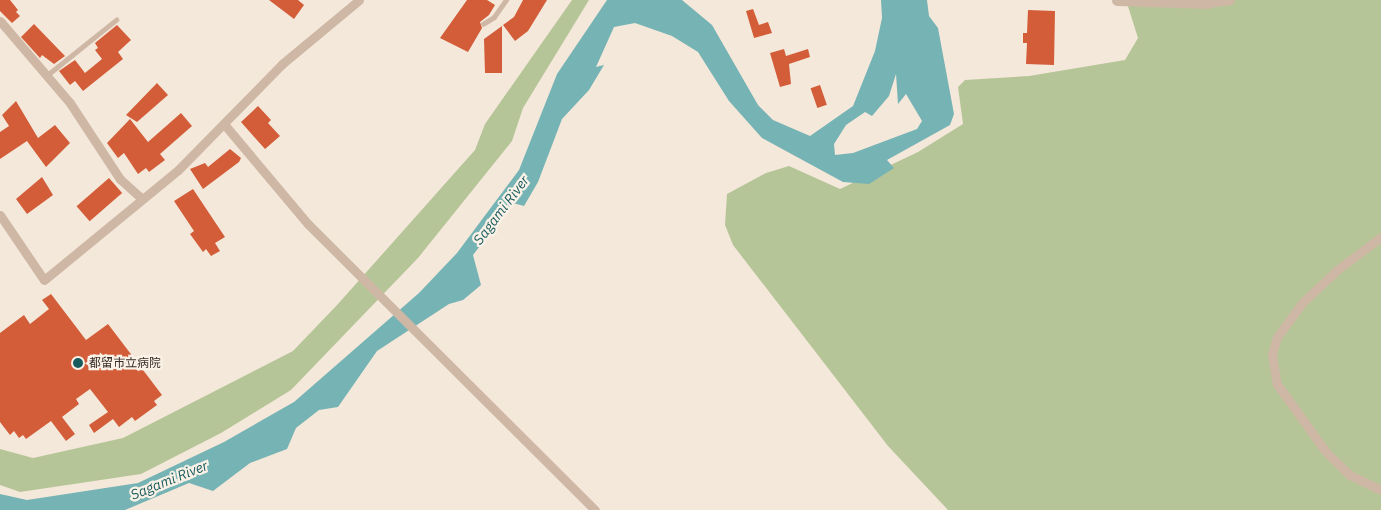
<!DOCTYPE html>
<meta charset="utf-8">
<style>
body{margin:0}
#map{position:relative;width:1381px;height:510px;overflow:hidden;background:#f4e8da;font-family:"IBM Plex Sans","Noto Sans JP",sans-serif}
div>[style]{position:absolute}
.green>*{inset:0;background:#b6c598}
.water>*{inset:0;background:#76b3b4}
.building>*{inset:0;background:#d35d39;transform-origin:0 0}
.service>*{height:4.5px;margin:-2.25px;padding:0 2.25px;transform-origin:2.25px;border-radius:2.25px;background:#ceb7a4}
.minor>*{height:9px;margin:-4.5px;padding:0 4.5px;transform-origin:4.5px;border-radius:4.5px;background:#ceb7a4}
.tertiary>*{height:11px;margin:-5.5px;padding:0 5.5px;transform-origin:5.5px;border-radius:5.5px;background:#ceb7a4}
.dots>*{width:14px;height:14px;translate:-50% -50%;box-sizing:border-box;border:2px solid #fbf2e7;border-radius:50%}
span{translate:-50% -50%;white-space:nowrap;text-align:center;line-height:1.15;-webkit-text-stroke:4.5px #fbf2e7;paint-order:stroke}
.poi-label{font-size:12px;color:#382c27}
.left{translate:0 -50%;text-align:left}
.water-label{font-size:14px;color:#185b5f;font-style:italic}
</style>
<div id="map">
<div class="green">
<div style="clip-path:polygon(572px 0,589px 0,523px 108px,512px 141px,418px 258px,291px 390px,221px 433px,141px 474px,20px 492px,0 485px,0 449px,33px 458px,123px 438px,293px 351px,338px 304px,475px 150px,485px 124px)"></div>
<div style="clip-path:polygon(1126px 0,1381px 0,1381px 510px,948px 510px,888px 446px,733px 245px,725px 225px,727px 194px,766px 173px,789px 166px,840px 189px,918px 152px,963px 124px,958px 87px,965px 80px,1029px 76px,1125px 60px,1138px 38px)"></div>
</div>
<div class="water">
<div style="clip-path:polygon(evenodd,607px 0,682px 0,712px 25px,758px 105px,773px 120px,810px 136px,853px 106px,875px 51px,882px 18px,881px 0,927px 0,929px 16px,938px 28px,954px 114px,950px 125px,887px 160px,894px 168px,869px 184px,843px 182px,762px 138px,729px 101px,698px 52px,672px 36px,635px 23px,614px 27px,596px 67px,604px 65px,589px 90px,562px 119px,538px 182px,524px 206px,513px 203px,473px 255px,481px 285px,463px 300px,449px 304px,377px 351px,338px 407px,319px 410px,296px 428px,287px 449px,250px 463px,213px 491px,189px 483px,125px 510px,0 510px,0 494px,27px 500px,138px 483px,224px 442px,294px 402px,419px 293px,457px 253px,519px 170px,557px 74px,607px 0,896px 74px,898px 104px,906px 94px,922px 121px,917px 129px,853px 153px,835px 155px,834px 144px,846px 125px,865px 112px,872px 116px,889px 96px,896px 74px)"></div>
</div>
<div class="building">
<div style="clip-path:polygon(0 0,10px 0,18px 10px,16px 12px,20px 16px,12px 23px,0 11px)"></div>
<div style="clip-path:polygon(269px 0,298px 0,304px 5px,294px 19px)"></div>
<div style="clip-path:polygon(467px 0,487px 0,495px 5px,489px 15px,480px 22px,482px 28px,468px 52px,440px 38px)"></div>
<div style="clip-path:polygon(523px 0,547px 0,528px 31px,515px 41px,503px 25px,514px 17px)"></div>
<div style="clip-path:polygon(753px 9px,759px 25px,768px 22px,772px 33px,754px 38px,746px 11px)"></div>
<div style="clip-path:polygon(1028px 10px,1055px 11px,1054px 65px,1026px 64px,1027px 43px,1023px 43px,1023px 33px,1027px 33px)"></div>
<div style="clip-path:polygon(34px 24px,65px 56px,54px 64px,42px 55px,40px 58px,21px 37px)"></div>
<div style="clip-path:polygon(117px 25px,131px 40px,118px 52px,123px 59px,83px 91px,75px 81px,70px 85px,59px 71px,75px 60px,85px 73px,102px 59px,95px 50px,98px 48px,95px 43px)"></div>
<div style="clip-path:polygon(502px 26px,502px 73px,485px 73px,484px 39px)"></div>
<div style="clip-path:polygon(784px 49px,786px 56px,808px 49px,810px 57px,789px 64px,791px 84px,780px 87px,770px 53px)"></div>
<div style="clip-path:polygon(157px 83px,168px 95px,137px 122px,126px 115px)"></div>
<div style="left:820px;top:85px;width:21px;height:10px;rotate:71deg"></div>
<div style="clip-path:polygon(16px 101px,38px 138px,55px 125px,70px 143px,46px 167px,27px 141px,0 159px,0 132px,9px 126px,2px 115px)"></div>
<div style="clip-path:polygon(258px 106px,271px 120px,268px 123px,280px 136px,265px 149px,241px 122px)"></div>
<div style="clip-path:polygon(181px 113px,192px 126px,160px 154px,165px 160px,149px 172px,146px 168px,138px 174px,124px 153px,118px 158px,107px 143px,130px 119px,148px 142px)"></div>
<div style="clip-path:polygon(230px 149px,241px 158px,239px 162px,203px 189px,190px 169px,205px 163px,208px 167px)"></div>
<div style="clip-path:polygon(42px 177px,53px 195px,27px 214px,16px 199px)"></div>
<div style="left:109px;top:178px;width:20px;height:43px;rotate:49deg"></div>
<div style="clip-path:polygon(193px 189px,225px 237px,215px 243px,220px 251px,211px 256px,206px 249px,203px 252px,190px 234px,194px 231px,174px 201px)"></div>
<div style="clip-path:polygon(51px 294px,86px 340px,108px 324px,162px 395px,154px 401px,157px 405px,135px 421px,132px 417px,119px 427px,113px 419px,94px 433px,89px 425px,108px 412px,90px 389px,76px 399px,79px 404px,62px 417px,75px 434px,66px 441px,51px 421px,26px 439px,23px 435px,19px 438px,14px 431px,10px 435px,0 422px,0 333px,24px 315px,30px 324px,49px 309px,42px 300px)"></div>
</div>
<div class="service">
<div style="left:483px;top:24px;width:13px;rotate:-32deg"></div>
<div style="left:494px;top:17px;width:21px;rotate:-55deg"></div>
<div style="left:46px;top:76px;width:90px;rotate:-38.7deg"></div>
</div>
<div class="minor">
<div style="left:1208px;top:3px;width:22px;rotate:-8deg"></div>
<div style="left:0;top:21px;width:108px;rotate:49.5deg"></div>
<div style="left:70px;top:103px;width:91px;rotate:56.7deg"></div>
<div style="left:120px;top:179px;width:30px;rotate:42deg"></div>
<div style="left:224px;top:124px;width:131px;rotate:50deg"></div>
<div style="left:308px;top:224px;width:405px;rotate:44.9deg"></div>
<div style="left:0;top:215px;width:78px;rotate:55.9deg"></div>
<div style="left:44px;top:280px;width:173px;rotate:-39.4deg"></div>
<div style="left:178px;top:170px;width:148px;rotate:-45.5deg"></div>
<div style="left:282px;top:64px;width:100px;rotate:-39.7deg"></div>
<div style="left:1381px;top:237px;width:55px;rotate:143.1deg"></div>
<div style="left:1337px;top:270px;width:48px;rotate:136.7deg"></div>
<div style="left:1302px;top:303px;width:42px;rotate:126.3deg"></div>
<div style="left:1277px;top:337px;width:18px;rotate:106deg"></div>
<div style="left:1272px;top:354px;width:30px;rotate:81deg"></div>
<div style="left:1277px;top:384px;width:84px;rotate:54.2deg"></div>
<div style="left:1326px;top:452px;width:33px;rotate:44deg"></div>
<div style="left:1350px;top:475px;width:34px;rotate:26deg"></div>
</div>
<div class="tertiary">
<div style="left:1117px;top:0;width:91px;rotate:1.9deg"></div>
</div>
<div class="dots">
<div style="left:78px;top:363px;background:#185b5f"></div>
</div>
<div class="poi-label">
<span class="left" style="left:89px;top:363px">都留市立病院</span>
</div>
<div class="water-label">
<span style="left:501px;top:210px;rotate:-53deg">Sagami River</span>
<span style="left:169px;top:480px;rotate:-22deg">Sagami River</span>
</div>
</div>
